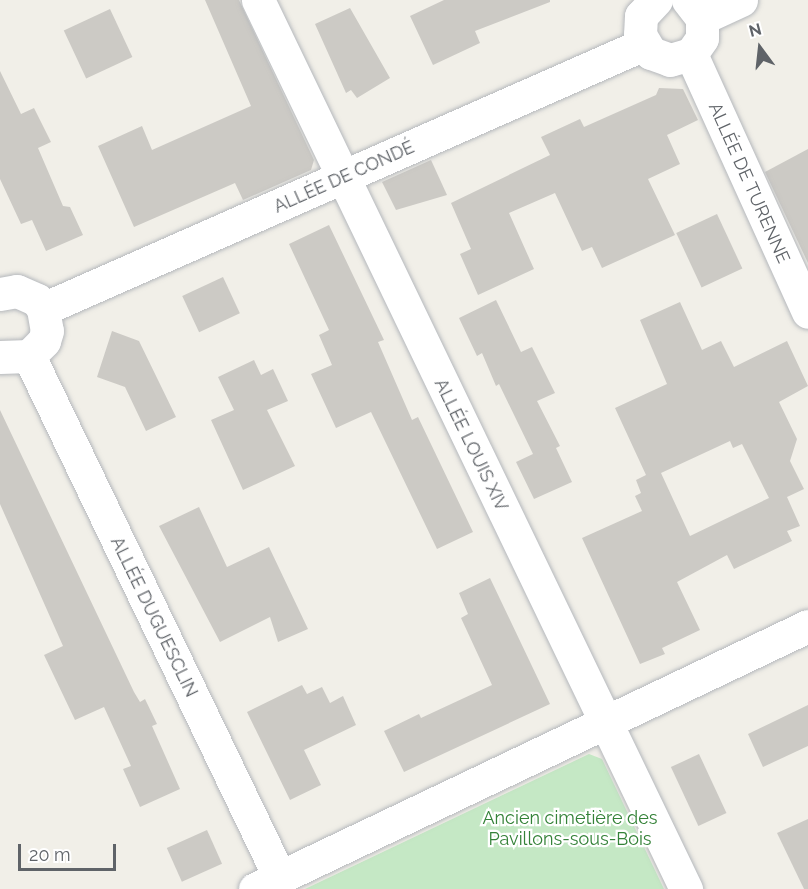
<!DOCTYPE html>
<meta charset="utf-8">
<style>
body{margin:0}
#map{position:relative;width:808px;height:889px;overflow:hidden;background:#f1efe8;font-family:Raleway,sans-serif}
div>[style]{position:absolute}
.green>*{inset:0;background:#c5e8c5}
.building>*{inset:0;background:#cccac5;transform-origin:0 0}
.roads{filter:drop-shadow(0 0 2px #b5b8bc) drop-shadow(0 0 2px #b5b8bc)}
.street>*{height:33px;margin:-16.5px;padding:0 16.5px;transform-origin:16.5px;border-radius:16.5px;background:#fff}
span{translate:-50% -50%;white-space:nowrap;text-align:center;line-height:1.15;-webkit-text-stroke:4.5px #fff;paint-order:stroke}
.street-label{font-size:18px;color:#5f6368}
.park-label{font-size:18px;color:#348238}
.north{position:absolute;left:730px;top:18px;width:60px;height:60px;-webkit-text-stroke:4px #fff;paint-order:stroke;rotate:345deg;font-size:16px;font-weight:700;line-height:24px;text-align:center;color:#5f6368}
.north::after{content:'';display:block;margin:auto;width:21px;height:27px;background:#5f6368;clip-path:polygon(50% 0,100% 100%,50% 72%,0 100%)}
.scale{position:absolute;left:18px;top:844px;width:98px;height:27px;box-sizing:border-box;border:3px solid #5f6368;border-top:0;padding-left:8px;font-size:18px;line-height:21px;white-space:nowrap;color:#5f6368;-webkit-text-stroke:4px #fff;paint-order:stroke}
</style>
<div id="map">
<div class="green">
<div style="clip-path:polygon(589px 754px,602px 759px,664px 889px,305px 889px)"></div>
</div>
<div class="building">
<div style="clip-path:polygon(205px 0,239px 0,314px 160px,311px 170px,243px 200px,235px 183px,134px 227px,98px 146px,142px 126px,152px 150px,251px 106px)"></div>
<div style="clip-path:polygon(444px 0,550px 0,550px 2px,475px 31px,480px 43px,433px 65px,410px 16px)"></div>
<div style="clip-path:polygon(350px 8px,390px 78px,357px 98px,351px 90px,346px 93px,315px 24px)"></div>
<div style="left:110px;top:9px;width:53px;height:51px;rotate:65deg"></div>
<div style="clip-path:polygon(0 71px,21px 114px,34px 108px,51px 142px,38px 148px,63px 206px,70px 207px,83px 235px,46px 251px,32px 220px,21px 224px,0 179px)"></div>
<div style="clip-path:polygon(659px 88px,683px 89px,698px 120px,667px 135px,680px 164px,648px 179px,675px 235px,602px 268px,592px 247px,582px 251px,555px 193px,509px 213px,534px 269px,478px 295px,460px 254px,471px 249px,451px 203px,550px 155px,541px 137px,580px 119px,584px 127px,656px 95px)"></div>
<div style="clip-path:polygon(808px 149px,808px 263px,765px 172px)"></div>
<div style="clip-path:polygon(431px 160px,447px 195px,396px 210px,382px 182px)"></div>
<div style="left:717px;top:214px;width:60px;height:45px;rotate:65deg"></div>
<div style="clip-path:polygon(329px 225px,384px 340px,378px 342px,412px 420px,418px 417px,473px 532px,437px 549px,371px 412px,336px 428px,311px 374px,332px 365px,319px 335px,329px 330px,289px 244px)"></div>
<div style="left:223px;top:277px;width:40px;height:45px;rotate:65deg"></div>
<div style="clip-path:polygon(496px 300px,521px 352px,532px 347px,555px 393px,537px 401px,560px 446px,556px 448px,572px 482px,534px 499px,516px 462px,533px 454px,499px 384px,496px 386px,482px 353px,477px 356px,459px 318px)"></div>
<div style="clip-path:polygon(evenodd,680px 302px,702px 350px,721px 341px,734px 367px,787px 341px,808px 386px,779px 402px,797px 439px,790px 461px,804px 489px,787px 497px,800px 526px,787px 531px,792px 541px,734px 569px,727px 555px,677px 582px,700px 630px,662px 648px,665px 654px,640px 664px,582px 538px,642px 511px,635px 496px,641px 493px,636px 480px,646px 475px,615px 408px,667px 384px,640px 320px,680px 302px,730px 441px,733px 448px,742px 444px,769px 498px,690px 536px,661px 473px,730px 441px)"></div>
<div style="clip-path:polygon(112px 331px,139px 341px,176px 417px,146px 431px,125px 387px,97px 377px)"></div>
<div style="clip-path:polygon(254px 360px,261px 375px,273px 369px,288px 401px,267px 410px,295px 466px,243px 490px,211px 420px,234px 410px,218px 377px)"></div>
<div style="clip-path:polygon(0 410px,134px 692px,140px 702px,145px 699px,157px 724px,152px 726px,180px 789px,140px 807px,123px 769px,131px 766px,104px 707px,75px 720px,44px 655px,63px 646px,0 504px)"></div>
<div style="clip-path:polygon(199px 507px,227px 567px,269px 547px,308px 629px,278px 642px,270px 617px,220px 642px,159px 526px)"></div>
<div style="clip-path:polygon(490px 578px,550px 704px,404px 772px,384px 731px,419px 714px,421px 718px,492px 685px,461px 618px,468px 614px,459px 593px)"></div>
<div style="clip-path:polygon(302px 685px,307px 694px,322px 687px,330px 703px,343px 696px,356px 725px,304px 750px,321px 785px,290px 800px,247px 712px)"></div>
<div style="clip-path:polygon(808px 705px,808px 746px,763px 767px,748px 734px)"></div>
<div style="left:699px;top:754px;width:65px;height:31px;rotate:65deg"></div>
<div style="clip-path:polygon(808px 819px,808px 889px,804px 889px,777px 833px)"></div>
<div style="left:207px;top:830px;width:37px;height:44px;rotate:66deg"></div>
</div>
<div class="roads">
<div class="street">
<div style="left:258px;top:0;width:987px;rotate:64.29deg"></div>
<div style="left:656px;top:0;width:22px;rotate:133deg"></div>
<div style="left:641px;top:16px;width:19px;rotate:93deg"></div>
<div style="left:640px;top:35px;width:21px;rotate:59deg"></div>
<div style="left:651px;top:53px;width:20px;rotate:20deg"></div>
<div style="left:670px;top:60px;width:22px;rotate:-16deg"></div>
<div style="left:691px;top:54px;width:19px;rotate:-55deg"></div>
<div style="left:702px;top:38px;width:20px;rotate:-90deg"></div>
<div style="left:702px;top:18px;width:23px;rotate:-128deg"></div>
<div style="left:702px;top:18px;width:43px;rotate:-24.8deg"></div>
<div style="left:691px;top:54px;width:283px;rotate:65.6deg"></div>
<div style="left:0;top:294px;width:17px;rotate:-10deg"></div>
<div style="left:17px;top:291px;width:22px;rotate:24deg"></div>
<div style="left:37px;top:300px;width:11px;rotate:56deg"></div>
<div style="left:43px;top:309px;width:22px;rotate:80deg"></div>
<div style="left:47px;top:331px;width:10px;rotate:107deg"></div>
<div style="left:44px;top:341px;width:21px;rotate:135deg"></div>
<div style="left:29px;top:356px;width:29px;rotate:178deg"></div>
<div style="left:43px;top:309px;width:657px;rotate:-23.79deg"></div>
<div style="left:29px;top:356px;width:579px;rotate:64.32deg"></div>
<div style="left:255px;top:889px;width:612px;rotate:-25.44deg"></div>
</div>
</div>
<div class="street-label">
<span style="left:344px;top:177px;rotate:-24deg">ALLÉE DE CONDÉ</span>
<span style="left:749px;top:183px;rotate:66deg">ALLÉE DE TURENNE</span>
<span style="left:471px;top:445px;rotate:64deg">ALLÉE LOUIS XIV</span>
<span style="left:154px;top:617px;rotate:64deg">ALLÉE DUGUESCLIN</span>
</div>
<div class="park-label">
<span style="left:570px;top:829px">Ancien cimetière des<br>Pavillons-sous-Bois</span>
</div>
<div class="north">N</div>
<div class="scale">20 m</div>
</div>
